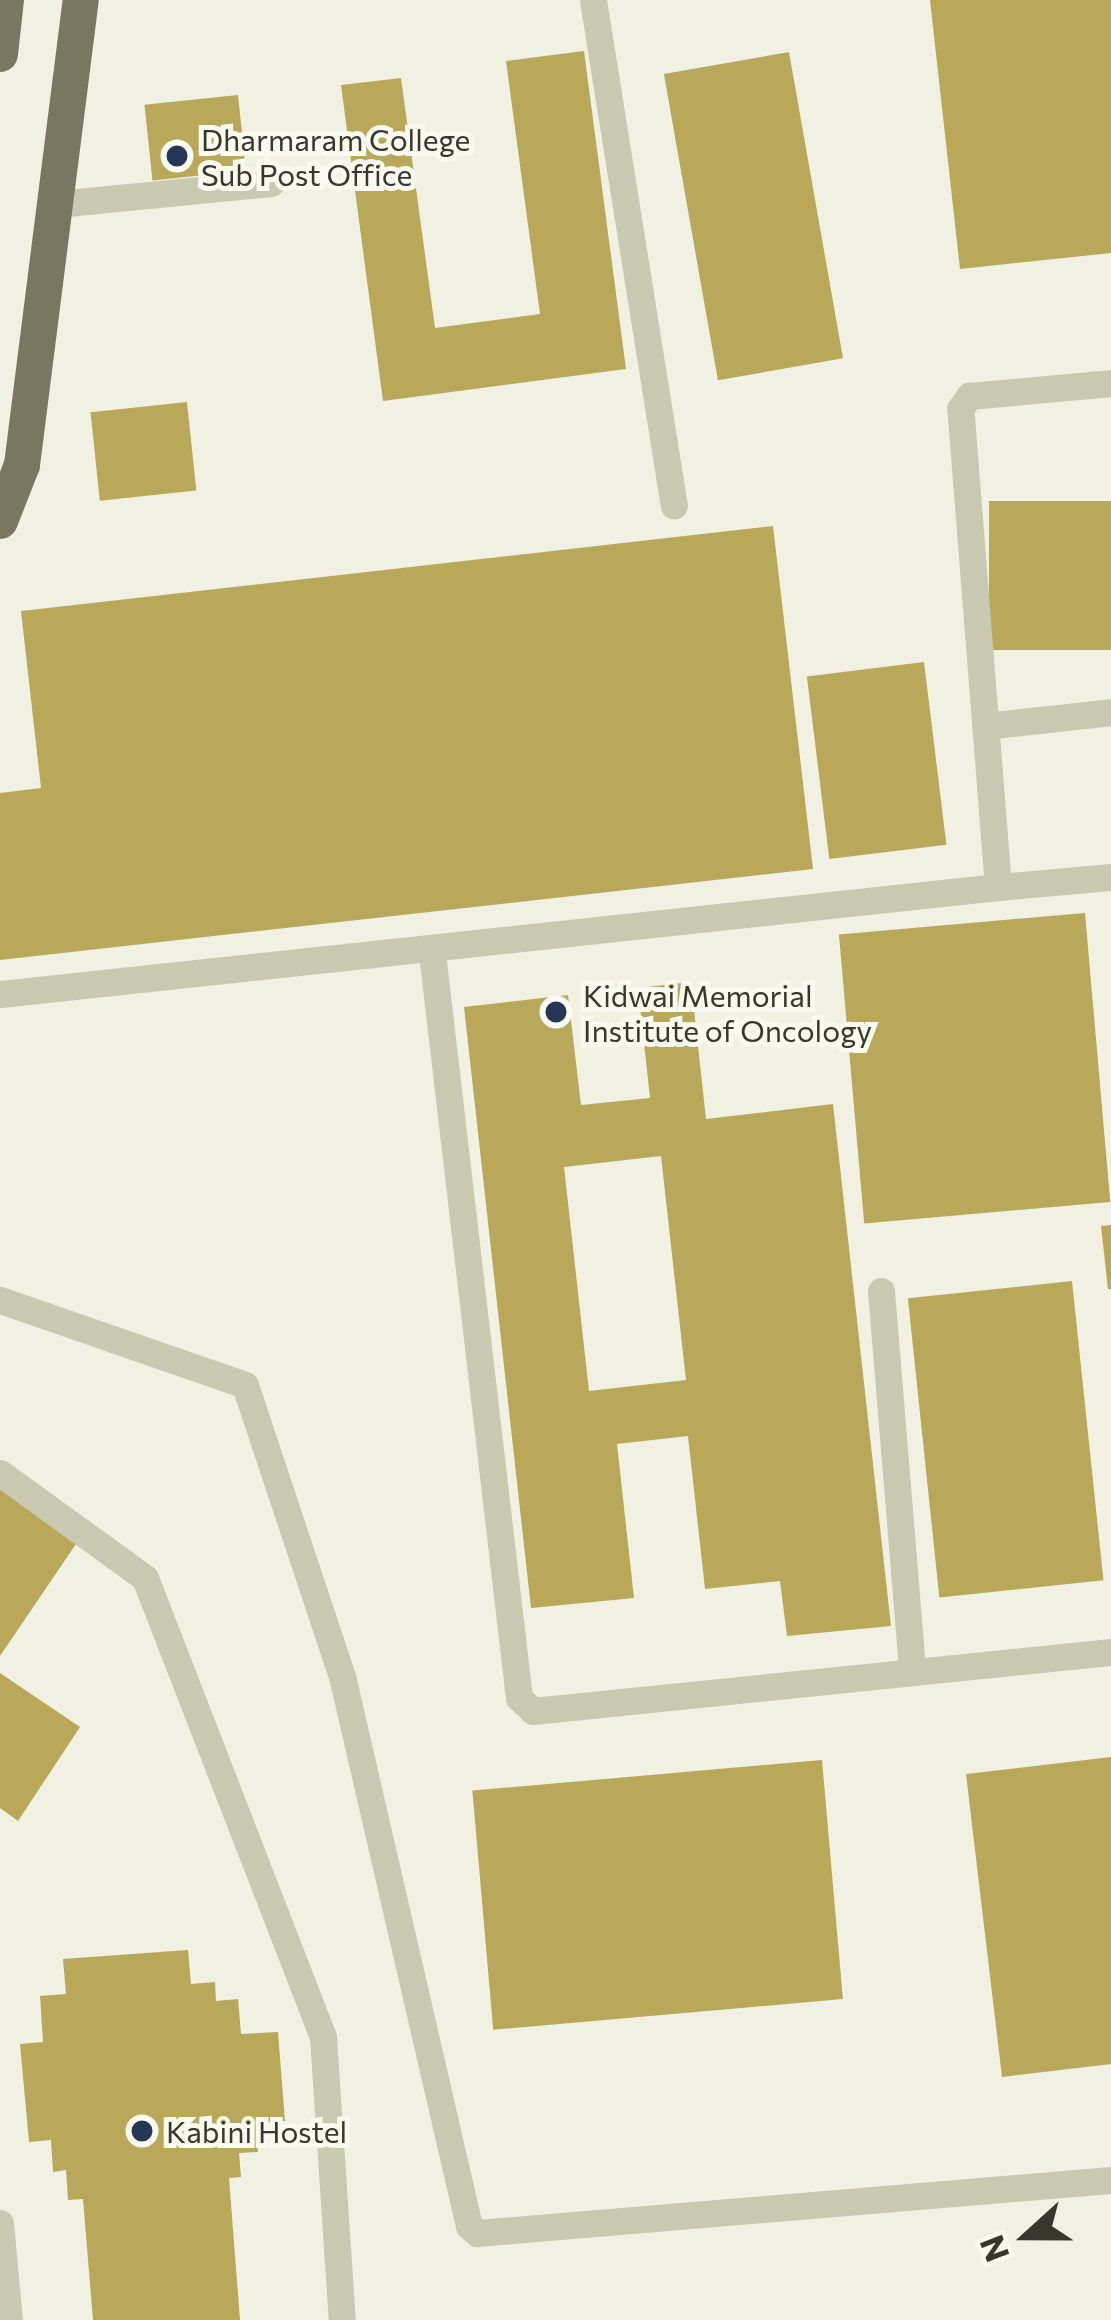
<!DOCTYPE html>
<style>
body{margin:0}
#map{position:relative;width:1111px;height:2320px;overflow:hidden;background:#f0f1e3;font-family:Commissioner,sans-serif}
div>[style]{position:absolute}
.building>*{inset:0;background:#b9a85a;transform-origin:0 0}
.lane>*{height:27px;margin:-13.5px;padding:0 13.5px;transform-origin:13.5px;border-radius:13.5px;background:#c8c9b0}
.primary>*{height:36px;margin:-18px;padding:0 18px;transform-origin:18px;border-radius:18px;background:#797760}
.dots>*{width:33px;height:33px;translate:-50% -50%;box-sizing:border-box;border:6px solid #f8f9ef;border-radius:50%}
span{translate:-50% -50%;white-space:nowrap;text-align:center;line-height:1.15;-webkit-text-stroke:10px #f8f9ef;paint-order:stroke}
.poi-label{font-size:30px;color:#39372d}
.left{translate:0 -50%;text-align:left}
.north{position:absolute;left:967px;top:2176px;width:120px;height:120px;-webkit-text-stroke:9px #f8f9ef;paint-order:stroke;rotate:249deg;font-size:33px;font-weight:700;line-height:48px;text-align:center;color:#39372d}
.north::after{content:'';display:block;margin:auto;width:42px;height:54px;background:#39372d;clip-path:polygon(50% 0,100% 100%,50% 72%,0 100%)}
</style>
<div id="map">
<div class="building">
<div style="clip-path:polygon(930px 0,1111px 0,1111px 253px,960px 269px)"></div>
<div style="clip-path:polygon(584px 51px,626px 369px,383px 401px,341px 85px,401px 78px,435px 328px,540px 314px,506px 61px)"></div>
<div style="left:789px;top:52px;width:311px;height:127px;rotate:80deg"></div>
<div style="left:238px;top:95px;width:76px;height:94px;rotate:84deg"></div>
<div style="left:187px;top:402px;width:89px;height:97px;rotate:84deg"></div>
<div style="left:1111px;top:501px;width:149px;height:122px;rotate:90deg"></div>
<div style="clip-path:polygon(773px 526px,813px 869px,0 960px,0 793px,41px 788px,21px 611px)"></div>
<div style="left:924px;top:662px;width:184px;height:118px;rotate:83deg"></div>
<div style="left:1085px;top:913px;width:290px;height:247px;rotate:85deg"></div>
<div style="clip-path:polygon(evenodd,691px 982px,706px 1119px,833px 1104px,891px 1626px,787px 1636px,780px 1581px,705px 1589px,688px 1436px,617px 1444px,634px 1598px,531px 1608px,464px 1007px,568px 995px,581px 1105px,650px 1098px,638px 988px,691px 982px,661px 1156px,686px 1380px,589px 1391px,564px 1167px,661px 1156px)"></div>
<div style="clip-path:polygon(1111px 1225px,1111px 1289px,1108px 1289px,1101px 1226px)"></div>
<div style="left:1072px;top:1281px;width:301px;height:165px;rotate:84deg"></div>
<div style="clip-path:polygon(0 1489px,78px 1541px,0 1656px)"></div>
<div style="clip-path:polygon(0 1673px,80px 1727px,18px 1821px,0 1808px)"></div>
<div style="clip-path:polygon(1111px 1757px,1111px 2064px,1002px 2077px,966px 1774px)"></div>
<div style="left:822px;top:1760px;width:240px;height:351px;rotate:85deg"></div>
<div style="clip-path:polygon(188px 1950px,191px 1984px,215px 1982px,216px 2001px,238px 1999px,241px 2034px,278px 2032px,285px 2121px,256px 2123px,258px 2152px,239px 2153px,241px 2177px,229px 2178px,240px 2320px,93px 2320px,83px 2199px,68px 2200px,66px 2170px,53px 2172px,51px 2140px,29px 2142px,20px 2044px,43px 2042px,40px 1996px,66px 1994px,63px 1959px)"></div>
</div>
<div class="lane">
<div style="left:593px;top:0;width:512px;rotate:80.91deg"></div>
<div style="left:57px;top:204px;width:215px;rotate:-5.6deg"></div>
<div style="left:985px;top:726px;width:127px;rotate:-6.3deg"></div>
<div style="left:998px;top:887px;width:113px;rotate:-5.1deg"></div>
<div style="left:432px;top:953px;width:750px;rotate:83.34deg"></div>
<div style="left:519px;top:1698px;width:19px;rotate:43deg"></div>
<div style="left:533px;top:1711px;width:581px;rotate:-5.83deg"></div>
<div style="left:0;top:994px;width:1004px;rotate:-6.12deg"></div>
<div style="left:998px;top:887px;width:480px;rotate:-94.5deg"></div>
<div style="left:960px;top:409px;width:16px;rotate:-55deg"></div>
<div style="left:969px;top:396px;width:143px;rotate:-5.2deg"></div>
<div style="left:881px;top:1291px;width:382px;rotate:85.3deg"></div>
<div style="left:0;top:1300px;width:259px;rotate:19.1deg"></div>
<div style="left:245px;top:1385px;width:307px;rotate:71.6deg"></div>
<div style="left:342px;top:1676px;width:564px;rotate:77deg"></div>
<div style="left:469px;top:2226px;width:11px;rotate:41deg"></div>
<div style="left:477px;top:2233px;width:636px;rotate:-4.78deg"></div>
<div style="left:0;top:1473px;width:179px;rotate:35.9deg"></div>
<div style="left:145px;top:1578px;width:492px;rotate:68.8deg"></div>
<div style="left:323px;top:2037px;width:284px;rotate:86.2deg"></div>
<div style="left:0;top:2223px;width:97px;rotate:84.7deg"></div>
</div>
<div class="primary">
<div style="left:0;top:54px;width:54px;rotate:-83.7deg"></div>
<div style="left:0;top:521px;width:60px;rotate:-68.6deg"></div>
<div style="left:22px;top:465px;width:469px;rotate:-82.8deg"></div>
</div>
<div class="dots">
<div style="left:177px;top:156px;background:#263756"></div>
<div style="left:556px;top:1012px;background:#263756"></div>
<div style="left:142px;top:2131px;background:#263756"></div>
</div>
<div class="poi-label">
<span class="left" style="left:201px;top:156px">Dharmaram College<br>Sub Post Office</span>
<span class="left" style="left:583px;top:1012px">Kidwai Memorial<br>Institute of Oncology</span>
<span class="left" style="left:166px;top:2131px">Kabini Hostel</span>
</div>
<div class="north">N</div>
</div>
